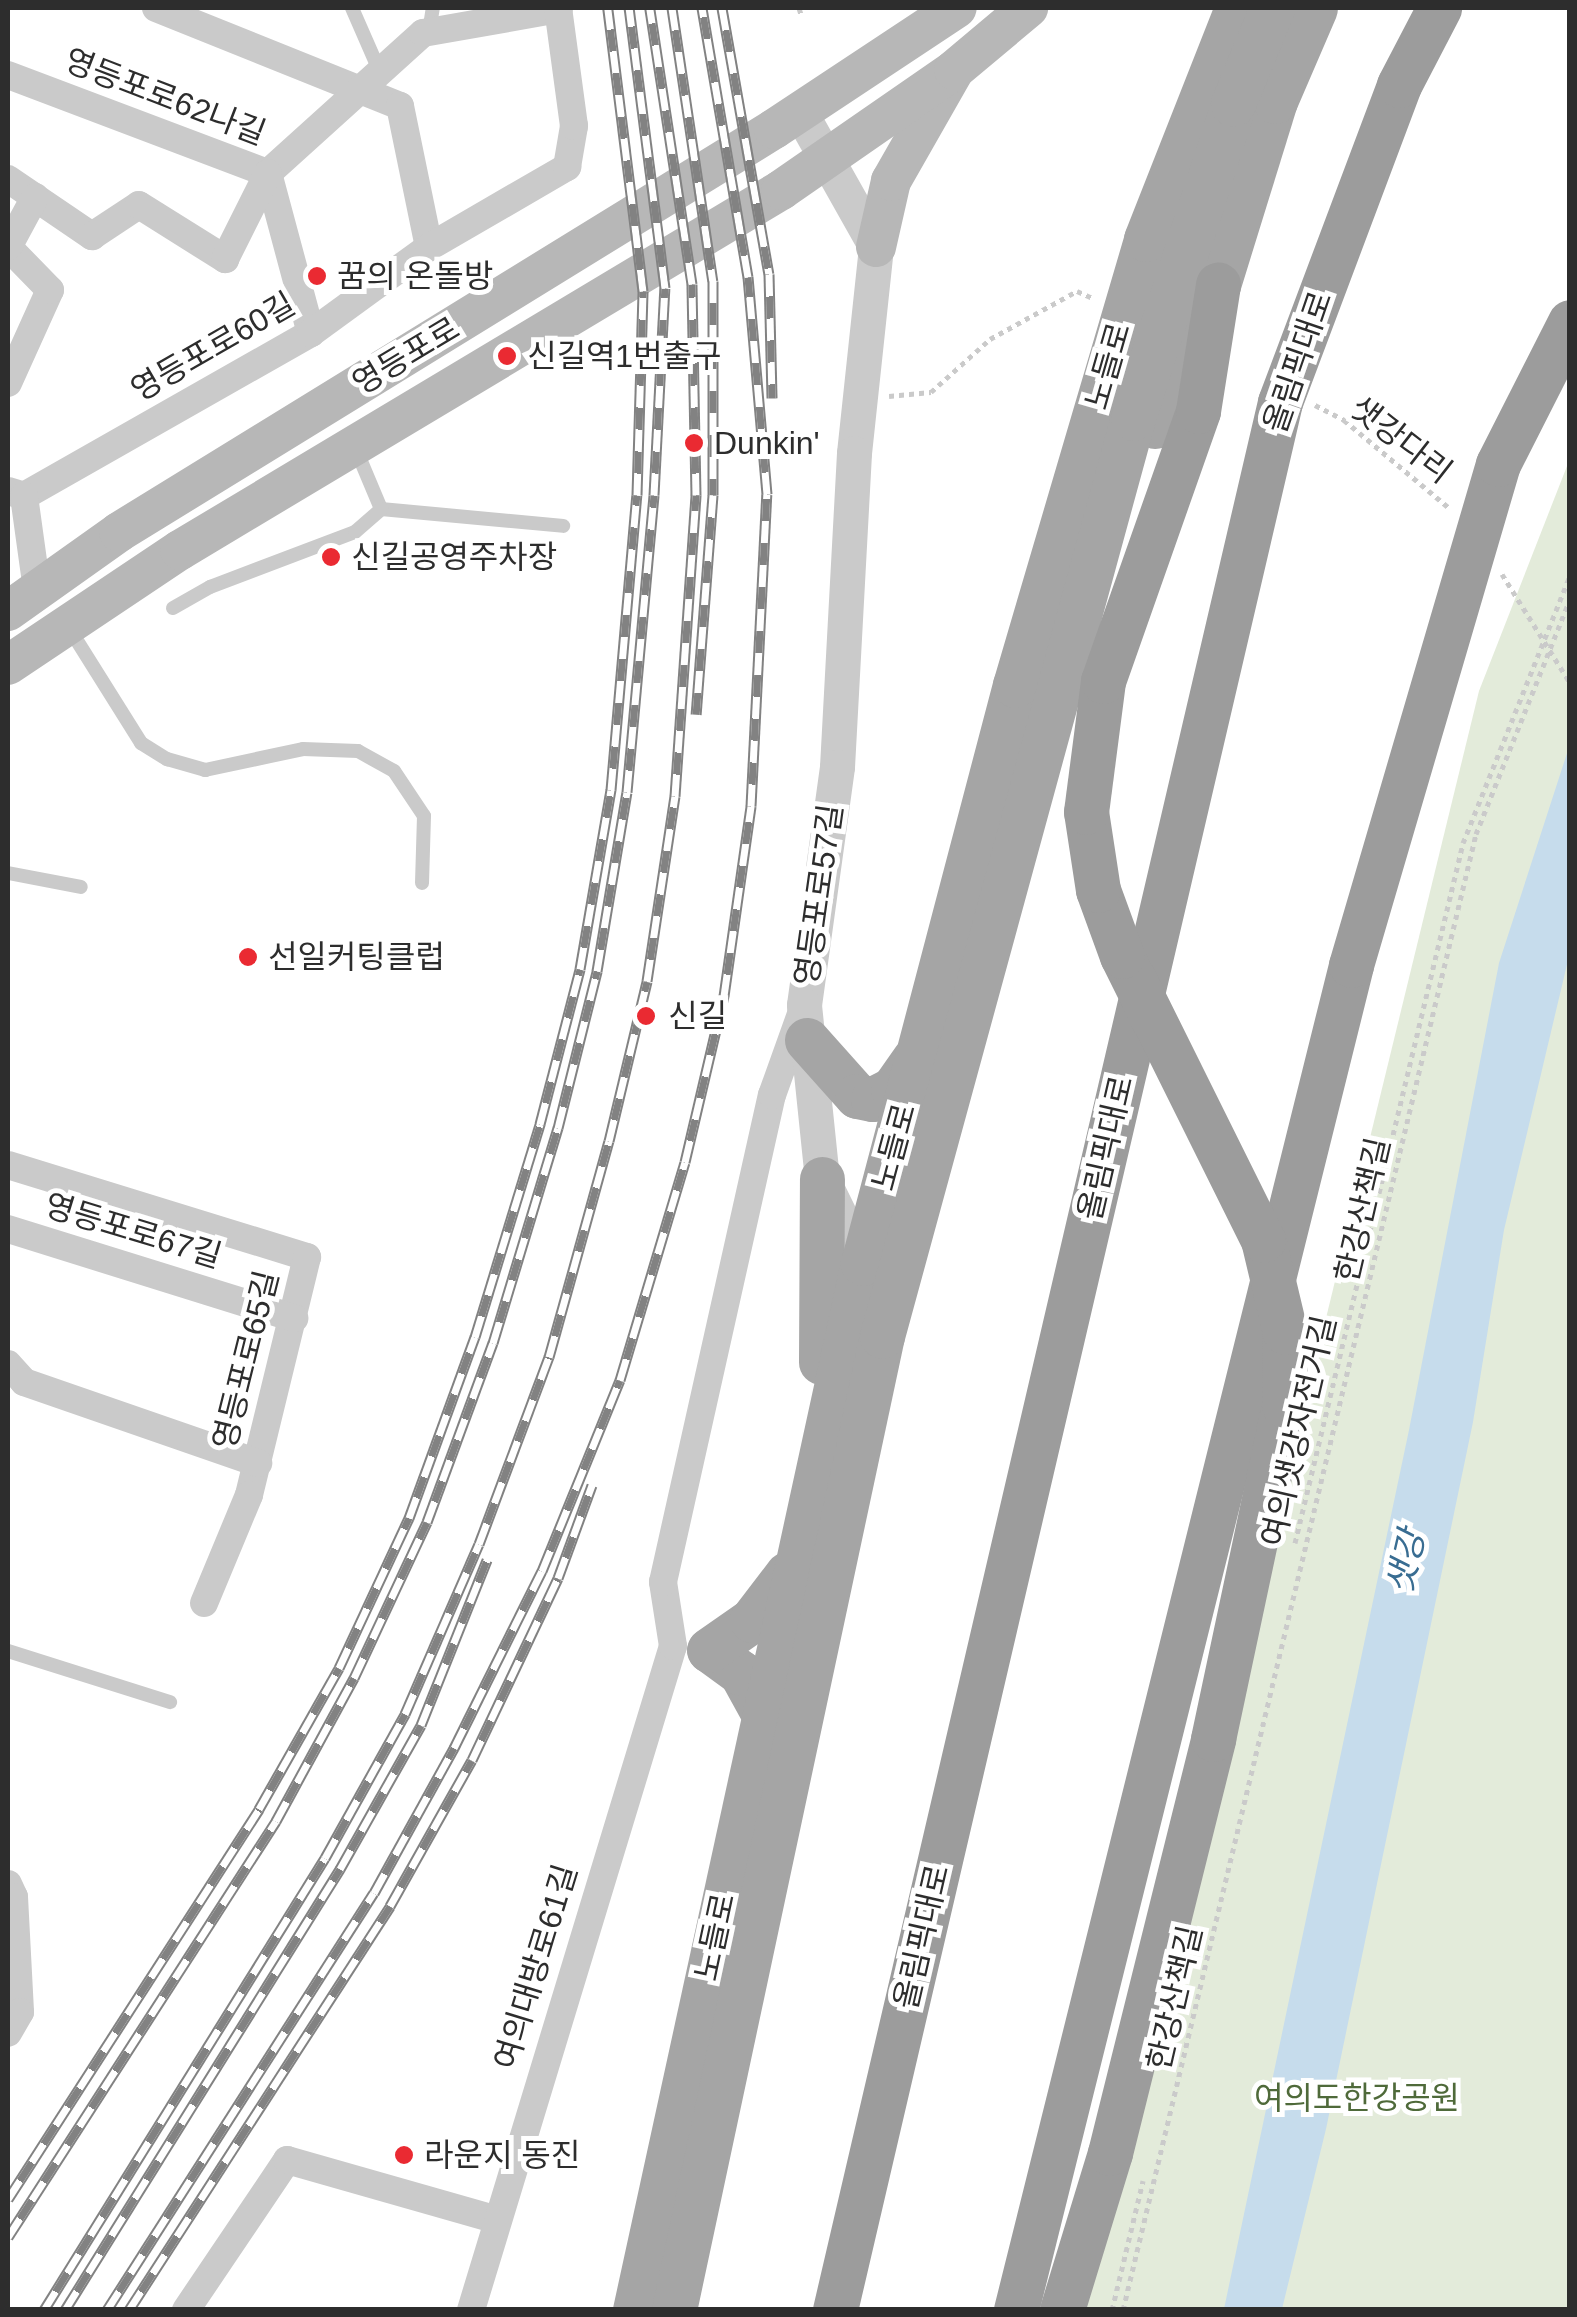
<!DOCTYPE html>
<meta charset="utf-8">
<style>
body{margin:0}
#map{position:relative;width:1577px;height:2317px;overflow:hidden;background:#fff;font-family:Arial,"Noto Sans KR",sans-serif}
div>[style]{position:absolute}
.green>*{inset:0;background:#e3ebda}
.water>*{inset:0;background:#c6dcec}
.path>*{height:5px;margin-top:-2.5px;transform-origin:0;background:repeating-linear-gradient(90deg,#cacaca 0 5px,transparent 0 10px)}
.service>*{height:14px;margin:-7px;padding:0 7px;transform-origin:7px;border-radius:7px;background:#cacaca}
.minor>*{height:28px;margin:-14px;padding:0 14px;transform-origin:14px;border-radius:14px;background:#cacaca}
.tertiary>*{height:35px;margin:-17.5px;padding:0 17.5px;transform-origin:17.5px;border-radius:17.5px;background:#cacaca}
.secondary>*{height:40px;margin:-20px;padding:0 20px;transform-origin:20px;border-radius:20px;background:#b7b7b7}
.primary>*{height:45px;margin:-22.5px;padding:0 22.5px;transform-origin:22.5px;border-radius:22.5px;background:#a5a5a5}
.trunk>*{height:45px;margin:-22.5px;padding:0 22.5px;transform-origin:22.5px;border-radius:22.5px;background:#9c9c9c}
.rail>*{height:11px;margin-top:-5.5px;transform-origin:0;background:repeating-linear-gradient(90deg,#fff 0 22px,#828282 0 44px);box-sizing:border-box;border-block:2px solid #828282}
.dots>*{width:28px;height:28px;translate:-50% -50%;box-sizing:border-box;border:5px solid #fff;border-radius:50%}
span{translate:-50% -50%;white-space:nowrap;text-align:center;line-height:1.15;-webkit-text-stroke:10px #fff;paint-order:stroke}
.street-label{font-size:32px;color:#2d2d2d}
.poi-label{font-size:32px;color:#2d2d2d}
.left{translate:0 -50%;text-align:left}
.park-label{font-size:32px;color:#4f6a3a}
.water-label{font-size:35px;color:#396d92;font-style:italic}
.frame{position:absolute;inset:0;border:10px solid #2d2d2d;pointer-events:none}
</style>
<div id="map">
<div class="green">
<div style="clip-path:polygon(1569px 461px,1569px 2309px,1084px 2310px,1479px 691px)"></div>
</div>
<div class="water">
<div style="clip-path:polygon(1569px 747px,1569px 956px,1504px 1230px,1473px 1422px,1326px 2129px,1282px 2309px,1224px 2309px,1409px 1430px,1499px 963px)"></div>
</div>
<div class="path">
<div style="left:799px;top:8px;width:6px;rotate:72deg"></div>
<div style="left:889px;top:396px;width:42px;rotate:-5.4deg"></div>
<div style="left:931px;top:392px;width:79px;rotate:-41.9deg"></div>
<div style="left:990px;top:339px;width:99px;rotate:-28.9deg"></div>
<div style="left:1077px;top:291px;width:17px;rotate:24deg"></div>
<div style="left:1315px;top:405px;width:33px;rotate:27deg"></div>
<div style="left:1344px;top:420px;width:136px;rotate:39.9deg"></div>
<div style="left:1502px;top:574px;width:128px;rotate:58deg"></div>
<div style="left:1295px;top:1543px;width:720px;rotate:-76.5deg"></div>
<div style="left:1463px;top:843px;width:289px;rotate:-68.2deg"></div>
<div style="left:1112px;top:2310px;width:133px;rotate:-76.5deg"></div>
<div style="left:1123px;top:2310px;width:1518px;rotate:-76.55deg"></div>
<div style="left:1476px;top:834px;width:253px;rotate:-68.2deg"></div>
</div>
<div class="service">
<div style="left:352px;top:8px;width:70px;rotate:66.4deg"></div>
<div style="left:429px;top:32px;width:24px;rotate:-81deg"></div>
<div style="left:355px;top:447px;width:67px;rotate:67.2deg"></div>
<div style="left:381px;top:509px;width:183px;rotate:5.3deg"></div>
<div style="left:173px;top:608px;width:43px;rotate:-29.6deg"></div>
<div style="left:210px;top:587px;width:155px;rotate:-20.8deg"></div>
<div style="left:355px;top:532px;width:35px;rotate:-41deg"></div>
<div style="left:69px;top:628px;width:136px;rotate:57.9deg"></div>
<div style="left:141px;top:743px;width:31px;rotate:32deg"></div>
<div style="left:167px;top:759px;width:40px;rotate:16deg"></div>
<div style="left:205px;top:770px;width:100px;rotate:-12.1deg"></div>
<div style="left:303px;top:749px;width:55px;rotate:2.1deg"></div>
<div style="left:358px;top:751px;width:41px;rotate:29.1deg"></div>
<div style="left:394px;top:771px;width:54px;rotate:56.3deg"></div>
<div style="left:424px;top:816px;width:67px;rotate:91.7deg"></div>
<div style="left:8px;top:873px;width:74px;rotate:10.9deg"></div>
<div style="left:8px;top:1651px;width:170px;rotate:17.5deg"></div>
</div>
<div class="minor">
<div style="left:156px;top:8px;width:263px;rotate:21.9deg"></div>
<div style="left:400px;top:106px;width:144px;rotate:78.4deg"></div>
<div style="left:8px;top:75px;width:278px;rotate:20.7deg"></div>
<div style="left:268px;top:173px;width:209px;rotate:-42.1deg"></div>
<div style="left:423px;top:33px;width:138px;rotate:-10deg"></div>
<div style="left:268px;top:173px;width:166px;rotate:75deg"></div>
<div style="left:8px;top:179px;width:102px;rotate:34.2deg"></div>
<div style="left:92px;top:236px;width:56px;rotate:-33.4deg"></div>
<div style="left:139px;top:205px;width:102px;rotate:32.1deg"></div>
<div style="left:225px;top:259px;width:96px;rotate:-63.4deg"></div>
<div style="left:8px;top:383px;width:102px;rotate:-65.7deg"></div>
<div style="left:50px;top:290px;width:60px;rotate:-134.3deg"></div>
<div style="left:8px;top:247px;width:57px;rotate:-61.6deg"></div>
<div style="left:8px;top:491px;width:17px;rotate:17deg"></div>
<div style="left:24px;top:496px;width:330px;rotate:-29.6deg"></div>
<div style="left:311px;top:333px;width:146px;rotate:-36.1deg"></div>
<div style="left:429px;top:247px;width:160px;rotate:-30.1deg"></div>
<div style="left:567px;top:167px;width:42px;rotate:-80.3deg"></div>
<div style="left:574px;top:126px;width:119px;rotate:-97.7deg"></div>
<div style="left:24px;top:496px;width:95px;rotate:82.1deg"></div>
<div style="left:8px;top:1165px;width:313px;rotate:17.1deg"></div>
<div style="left:307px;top:1257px;width:245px;rotate:103.7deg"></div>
<div style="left:249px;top:1495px;width:117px;rotate:112.6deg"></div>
<div style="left:8px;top:1229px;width:300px;rotate:17.3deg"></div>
<div style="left:8px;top:1364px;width:24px;rotate:48deg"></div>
<div style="left:24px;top:1382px;width:248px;rotate:19.1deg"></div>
<div style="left:8px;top:1884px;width:14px;rotate:65deg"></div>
<div style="left:14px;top:1897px;width:115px;rotate:87deg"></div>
<div style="left:20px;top:2012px;width:24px;rotate:120deg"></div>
<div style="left:186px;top:2310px;width:181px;rotate:-56deg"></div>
<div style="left:287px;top:2160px;width:219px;rotate:15.9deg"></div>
<div style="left:471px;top:2310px;width:694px;rotate:-73.08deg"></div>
<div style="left:673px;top:1646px;width:65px;rotate:-98.9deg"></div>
<div style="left:663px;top:1582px;width:499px;rotate:-77.4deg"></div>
<div style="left:772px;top:1095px;width:86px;rotate:-70.3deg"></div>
</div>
<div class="tertiary">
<div style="left:800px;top:112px;width:155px;rotate:60.6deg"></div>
<div style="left:876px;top:247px;width:207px;rotate:96.1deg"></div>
<div style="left:854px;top:453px;width:314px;rotate:93.1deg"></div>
<div style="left:837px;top:767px;width:240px;rotate:97.9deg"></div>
<div style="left:804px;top:1005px;width:175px;rotate:84.1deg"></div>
<div style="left:822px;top:1179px;width:107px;rotate:63.9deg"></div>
</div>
<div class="secondary">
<div style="left:876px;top:247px;width:68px;rotate:-77.2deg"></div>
<div style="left:891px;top:181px;width:123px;rotate:-60.3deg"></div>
<div style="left:8px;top:611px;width:136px;rotate:-35.4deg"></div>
<div style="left:119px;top:532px;width:769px;rotate:-31.6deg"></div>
<div style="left:774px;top:129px;width:219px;rotate:-33.5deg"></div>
<div style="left:8px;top:665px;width:207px;rotate:-33.8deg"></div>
<div style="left:180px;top:550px;width:701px;rotate:-30.92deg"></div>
<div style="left:781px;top:190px;width:211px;rotate:-34.7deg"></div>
<div style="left:954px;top:70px;width:97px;rotate:-40deg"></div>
</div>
<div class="primary">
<div style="left:1155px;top:426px;width:154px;rotate:-65.9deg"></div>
<div style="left:1218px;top:285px;width:193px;rotate:-72.8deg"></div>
<div style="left:1275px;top:101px;width:101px;rotate:-66.7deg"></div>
<div style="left:807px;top:1040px;width:75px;rotate:48.2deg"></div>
<div style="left:857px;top:1096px;width:16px;rotate:11deg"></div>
<div style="left:873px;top:1099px;width:22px;rotate:-27deg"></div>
<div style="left:893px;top:1089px;width:37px;rotate:-55deg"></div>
<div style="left:821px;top:1362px;width:183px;rotate:-89.7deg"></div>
<div style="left:763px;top:1713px;width:46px;rotate:-118.8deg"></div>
<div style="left:741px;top:1673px;width:39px;rotate:-144deg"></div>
<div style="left:709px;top:1650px;width:52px;rotate:-34.9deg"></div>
<div style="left:752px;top:1620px;width:58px;rotate:-52.7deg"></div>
<div style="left:635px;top:2310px;width:1072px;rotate:-77.71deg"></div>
<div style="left:863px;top:1263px;width:598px;rotate:-75.27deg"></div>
<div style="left:1015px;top:685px;width:465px;rotate:-73.6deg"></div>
<div style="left:1146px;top:239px;width:248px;rotate:-68.5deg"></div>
<div style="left:674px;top:2310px;width:996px;rotate:-77.95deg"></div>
<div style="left:882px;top:1336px;width:952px;rotate:-74.71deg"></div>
<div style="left:1133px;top:418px;width:330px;rotate:-72.3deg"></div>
<div style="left:1233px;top:104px;width:104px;rotate:-67.9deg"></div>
</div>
<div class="trunk">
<div style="left:835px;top:2310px;width:1959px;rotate:-76.87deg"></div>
<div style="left:1280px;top:402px;width:339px;rotate:-69.4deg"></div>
<div style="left:1399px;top:85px;width:87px;rotate:-62.5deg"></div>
<div style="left:1016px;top:2310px;width:1386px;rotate:-76.01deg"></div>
<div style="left:1351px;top:965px;width:522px;rotate:-73.65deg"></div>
<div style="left:1498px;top:464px;width:159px;rotate:-63.1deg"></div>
<div style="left:1062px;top:2310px;width:164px;rotate:-73deg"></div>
<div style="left:1110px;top:2153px;width:427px;rotate:-76deg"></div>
<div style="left:1213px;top:1739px;width:341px;rotate:-78deg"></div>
<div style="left:1284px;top:1405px;width:73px;rotate:-89.2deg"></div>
<div style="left:1285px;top:1332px;width:95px;rotate:-103.4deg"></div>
<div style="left:1263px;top:1240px;width:317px;rotate:-116.4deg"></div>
<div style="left:1122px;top:956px;width:70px;rotate:-110deg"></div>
<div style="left:1098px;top:890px;width:79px;rotate:-98.7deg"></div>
<div style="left:1086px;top:812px;width:132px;rotate:-82.6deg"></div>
<div style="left:1103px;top:681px;width:286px;rotate:-70.6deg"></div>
<div style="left:1198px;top:411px;width:128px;rotate:-81deg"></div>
</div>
<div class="rail">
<div style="left:672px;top:8px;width:276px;rotate:81.5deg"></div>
<div style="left:713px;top:281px;width:214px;rotate:90deg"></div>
<div style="left:713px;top:495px;width:220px;rotate:94.4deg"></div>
<div style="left:722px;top:8px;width:270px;rotate:80deg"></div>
<div style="left:769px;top:274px;width:124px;rotate:88.6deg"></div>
<div style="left:8px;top:2199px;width:464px;rotate:-57.2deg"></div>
<div style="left:259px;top:1809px;width:162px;rotate:-60.4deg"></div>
<div style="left:339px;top:1668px;width:166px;rotate:-65deg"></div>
<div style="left:409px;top:1518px;width:193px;rotate:-70deg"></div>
<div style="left:475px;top:1337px;width:223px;rotate:-73deg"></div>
<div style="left:540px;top:1124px;width:160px;rotate:-75.5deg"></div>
<div style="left:580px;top:969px;width:182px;rotate:-80.2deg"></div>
<div style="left:611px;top:790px;width:296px;rotate:-85deg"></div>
<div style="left:637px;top:495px;width:204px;rotate:-88.3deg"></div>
<div style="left:643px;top:291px;width:285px;rotate:-97.1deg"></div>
<div style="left:8px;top:2237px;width:495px;rotate:-57.2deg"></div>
<div style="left:276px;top:1821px;width:163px;rotate:-61.4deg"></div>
<div style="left:354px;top:1678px;width:172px;rotate:-64.9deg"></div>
<div style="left:427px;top:1522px;width:191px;rotate:-69.8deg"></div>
<div style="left:493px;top:1343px;width:225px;rotate:-73.2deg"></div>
<div style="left:558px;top:1128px;width:162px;rotate:-76deg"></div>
<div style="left:597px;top:971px;width:181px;rotate:-80.5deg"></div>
<div style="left:627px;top:792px;width:298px;rotate:-84.8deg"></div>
<div style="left:654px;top:495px;width:207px;rotate:-87deg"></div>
<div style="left:665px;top:288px;width:282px;rotate:-97.3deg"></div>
<div style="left:44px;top:2310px;width:532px;rotate:-58.13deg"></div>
<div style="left:325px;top:1858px;width:165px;rotate:-60.9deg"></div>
<div style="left:405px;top:1714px;width:185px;rotate:-66.5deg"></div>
<div style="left:479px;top:1544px;width:200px;rotate:-69.5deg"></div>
<div style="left:549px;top:1357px;width:224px;rotate:-74.5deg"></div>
<div style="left:609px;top:1141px;width:164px;rotate:-76.6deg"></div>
<div style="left:647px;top:981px;width:187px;rotate:-81.4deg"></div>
<div style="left:675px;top:796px;width:302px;rotate:-86deg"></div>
<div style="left:696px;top:495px;width:211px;rotate:-91.1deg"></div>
<div style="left:692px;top:284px;width:279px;rotate:-98.7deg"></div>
<div style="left:65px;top:2310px;width:520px;rotate:-58.05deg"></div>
<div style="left:340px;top:1869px;width:165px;rotate:-60.6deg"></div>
<div style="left:421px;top:1725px;width:178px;rotate:-68.2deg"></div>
<div style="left:107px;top:2310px;width:495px;rotate:-57.4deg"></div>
<div style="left:374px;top:1893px;width:166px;rotate:-61.1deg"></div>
<div style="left:454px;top:1748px;width:198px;rotate:-63.6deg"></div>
<div style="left:542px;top:1571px;width:206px;rotate:-67.8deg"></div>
<div style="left:620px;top:1380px;width:227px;rotate:-73.4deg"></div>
<div style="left:685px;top:1162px;width:171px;rotate:-76.8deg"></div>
<div style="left:724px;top:996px;width:192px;rotate:-81.9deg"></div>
<div style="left:751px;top:806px;width:312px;rotate:-87.1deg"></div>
<div style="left:767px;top:494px;width:218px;rotate:-95deg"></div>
<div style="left:748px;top:277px;width:273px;rotate:-99.7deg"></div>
<div style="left:129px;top:2310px;width:481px;rotate:-57.1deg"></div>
<div style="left:390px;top:1906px;width:167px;rotate:-60.7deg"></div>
<div style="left:472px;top:1760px;width:201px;rotate:-64.7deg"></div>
<div style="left:558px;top:1578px;width:99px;rotate:-69.9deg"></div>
</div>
<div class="dots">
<div style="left:317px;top:276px;background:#ea2a32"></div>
<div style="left:507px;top:356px;background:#ea2a32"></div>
<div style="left:694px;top:443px;background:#ea2a32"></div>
<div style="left:331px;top:557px;background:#ea2a32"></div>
<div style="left:248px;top:957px;background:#ea2a32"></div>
<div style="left:646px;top:1016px;background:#ea2a32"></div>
<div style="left:404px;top:2155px;background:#ea2a32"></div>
</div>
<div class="street-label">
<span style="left:165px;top:97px;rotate:21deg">영등포로62나길</span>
<span style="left:213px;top:347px;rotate:-30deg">영등포로60길</span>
<span style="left:406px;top:356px;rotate:-31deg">영등포로</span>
<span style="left:1298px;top:362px;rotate:-71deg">올림픽대로</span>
<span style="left:1108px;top:366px;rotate:-74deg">노들로</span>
<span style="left:1401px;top:440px;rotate:38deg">샛강다리</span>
<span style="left:819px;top:895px;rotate:-82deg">영등포로57길</span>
<span style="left:894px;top:1147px;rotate:-75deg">노들로</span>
<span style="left:1106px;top:1148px;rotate:-77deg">올림픽대로</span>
<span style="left:1363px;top:1210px;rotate:-77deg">한강산책길</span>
<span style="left:133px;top:1231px;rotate:17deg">영등포로67길</span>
<span style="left:246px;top:1360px;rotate:-76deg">영등포로65길</span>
<span style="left:1299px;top:1431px;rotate:-77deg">여의샛강자전거길</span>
<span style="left:715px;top:1937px;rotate:-78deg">노들로</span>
<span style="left:922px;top:1937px;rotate:-77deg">올림픽대로</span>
<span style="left:536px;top:1967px;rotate:-73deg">여의대방로61길</span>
<span style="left:1175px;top:1998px;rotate:-77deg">한강산책길</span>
</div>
<div class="poi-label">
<span class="left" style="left:337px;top:276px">꿈의 온돌방</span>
<span class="left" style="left:527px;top:356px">신길역1번출구</span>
<span class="left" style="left:714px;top:443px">Dunkin'</span>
<span class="left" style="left:351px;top:557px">신길공영주차장</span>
<span class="left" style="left:268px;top:957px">선일커팅클럽</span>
<span class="left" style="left:668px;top:1016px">신길</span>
<span class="left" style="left:424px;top:2155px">라운지 동진</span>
</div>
<div class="park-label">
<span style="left:1357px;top:2098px">여의도한강공원</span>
</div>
<div class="water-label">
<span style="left:1406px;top:1562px;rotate:-77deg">샛강</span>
</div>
<div class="frame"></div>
</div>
